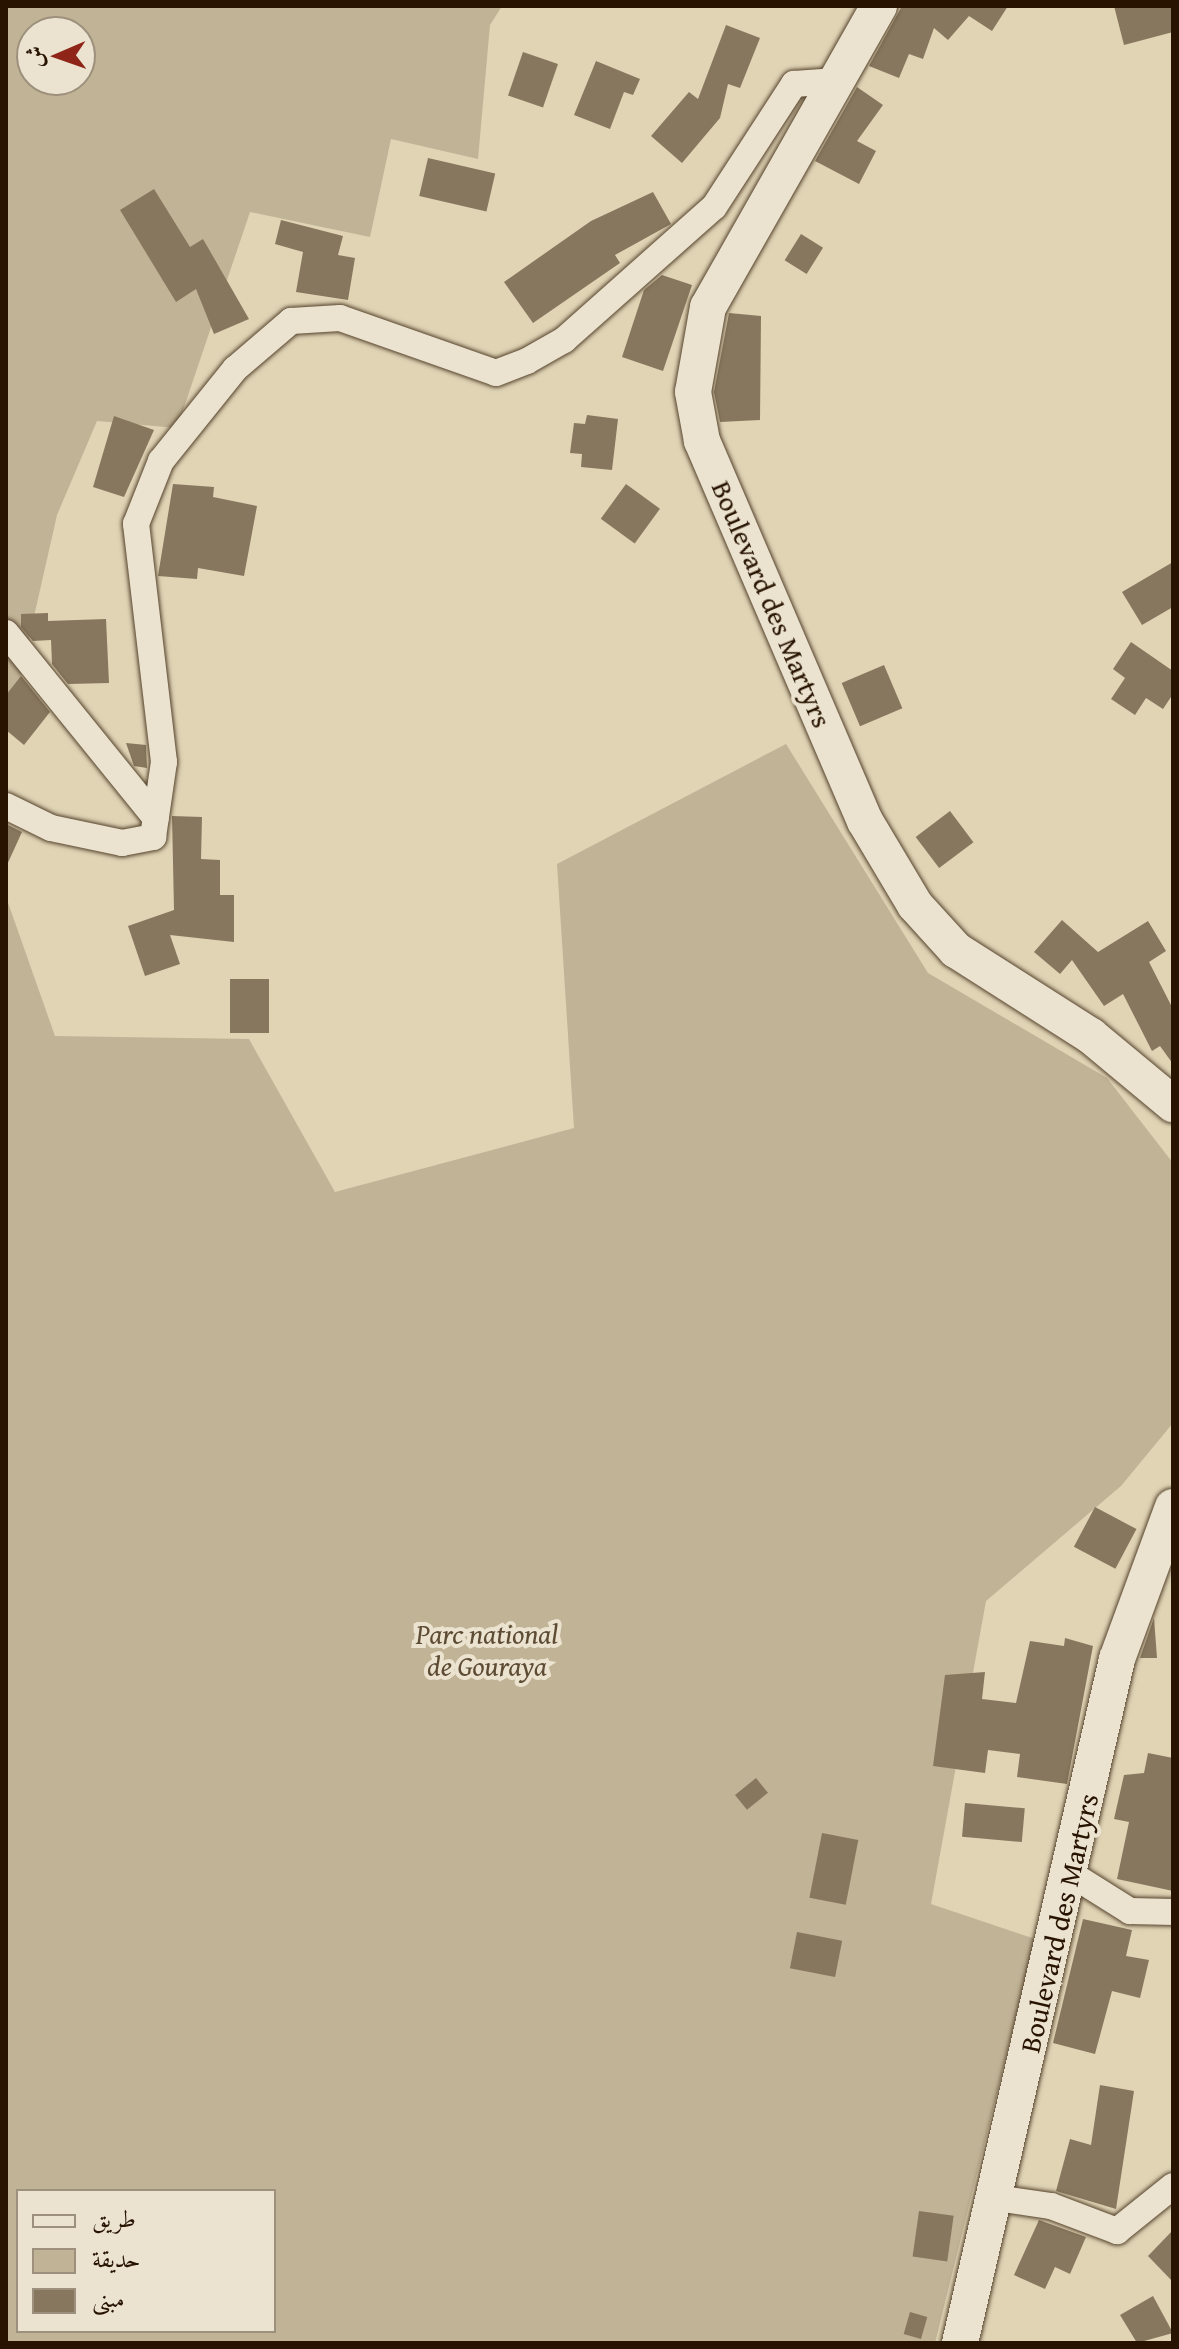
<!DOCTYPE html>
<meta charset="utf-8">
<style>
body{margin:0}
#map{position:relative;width:1179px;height:2349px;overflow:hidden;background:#e0d4b5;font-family:"Gentium Book Plus",Amiri,serif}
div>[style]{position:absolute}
.green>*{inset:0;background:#c1b396}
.building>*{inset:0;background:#87775e;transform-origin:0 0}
.roads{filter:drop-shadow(0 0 2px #55432d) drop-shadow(0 0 2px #55432d)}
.minor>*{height:26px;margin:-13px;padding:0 13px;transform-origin:13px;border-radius:13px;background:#ebe3cf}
.secondary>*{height:36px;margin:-18px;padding:0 18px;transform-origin:18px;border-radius:18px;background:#ebe3cf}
span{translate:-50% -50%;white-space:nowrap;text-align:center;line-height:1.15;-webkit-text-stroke:8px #ebe3cf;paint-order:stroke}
.street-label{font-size:28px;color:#271300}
.park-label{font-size:28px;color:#5d4b34;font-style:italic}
.frame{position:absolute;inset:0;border:8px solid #271300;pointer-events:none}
.legend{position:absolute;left:16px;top:2189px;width:260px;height:144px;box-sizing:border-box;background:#ebe3cf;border:2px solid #9d907c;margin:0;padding:10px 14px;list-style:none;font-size:24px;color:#271300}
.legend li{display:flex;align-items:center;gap:16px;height:40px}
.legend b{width:40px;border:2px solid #9d907c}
.north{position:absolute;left:16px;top:16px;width:80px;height:80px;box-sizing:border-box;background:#ebe3cf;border:2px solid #9d907c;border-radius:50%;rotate:268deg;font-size:22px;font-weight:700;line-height:32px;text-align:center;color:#271300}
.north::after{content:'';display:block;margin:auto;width:28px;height:36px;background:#8f2418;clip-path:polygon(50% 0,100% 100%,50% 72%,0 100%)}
</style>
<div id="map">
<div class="green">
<div style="clip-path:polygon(evenodd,6px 6px,502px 6px,490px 25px,478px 159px,391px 139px,370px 237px,250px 212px,177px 428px,97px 421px,57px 515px,6px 740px,6px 6px,32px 32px,80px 32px,80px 80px,32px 80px,32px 32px)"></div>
<div style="clip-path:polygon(evenodd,786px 744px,928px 973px,1107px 1078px,1173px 1163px,1173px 1423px,1121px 1486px,986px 1601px,931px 1904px,1035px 1939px,935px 2343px,6px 2343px,6px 897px,55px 1036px,249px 1039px,335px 1192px,574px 1128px,557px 864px,786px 744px,18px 2191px,274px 2191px,274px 2331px,18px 2331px,18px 2191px)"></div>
</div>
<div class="building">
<div style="clip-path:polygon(902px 6px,1008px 6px,992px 31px,969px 16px,948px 40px,934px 28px,923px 59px,909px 54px,899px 78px,869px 66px)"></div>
<div style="clip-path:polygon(1114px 6px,1173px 6px,1173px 32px,1124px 45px)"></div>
<div style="clip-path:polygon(726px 25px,760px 38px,740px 88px,728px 84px,720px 118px,682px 163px,651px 136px,689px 92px,698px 99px)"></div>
<div style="left:523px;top:52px;width:37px;height:46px;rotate:19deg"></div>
<div style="clip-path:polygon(596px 61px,640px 79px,633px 95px,624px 92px,610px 129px,574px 115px)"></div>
<div style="clip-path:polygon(857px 87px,883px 105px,857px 141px,876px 151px,859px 184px,815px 161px)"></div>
<div style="left:428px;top:158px;width:69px;height:39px;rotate:13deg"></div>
<div style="clip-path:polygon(154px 189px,190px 247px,203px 239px,249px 319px,214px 334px,196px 289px,176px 302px,120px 210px)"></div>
<div style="clip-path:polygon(653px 192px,671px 224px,615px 255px,620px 263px,533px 323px,504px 282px,591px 221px)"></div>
<div style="clip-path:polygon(281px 220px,343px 236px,338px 255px,355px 258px,348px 300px,296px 292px,303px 252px,275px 244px)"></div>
<div style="left:801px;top:234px;width:26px;height:31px;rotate:32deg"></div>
<div style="clip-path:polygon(662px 275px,692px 285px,663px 371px,622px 357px,644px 290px)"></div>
<div style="clip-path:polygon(729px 313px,761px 316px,760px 420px,720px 422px,714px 392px)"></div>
<div style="clip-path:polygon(587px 415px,618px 419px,612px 470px,581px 467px,582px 454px,570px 453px,574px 423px,585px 424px)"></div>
<div style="clip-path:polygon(114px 416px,154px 430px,124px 497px,93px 487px)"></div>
<div style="clip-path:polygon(173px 484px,214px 487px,213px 497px,257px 506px,244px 576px,198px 568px,197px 579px,158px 576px)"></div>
<div style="left:626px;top:484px;width:42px;height:43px;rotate:36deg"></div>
<div style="clip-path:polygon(1173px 562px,1173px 607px,1142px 625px,1122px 592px)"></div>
<div style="clip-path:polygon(48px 613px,48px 621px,106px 619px,109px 683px,68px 684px,52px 664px,51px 640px,33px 641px,21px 627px,21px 614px)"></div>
<div style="clip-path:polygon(1131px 642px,1173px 671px,1173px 694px,1163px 709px,1146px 698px,1135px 715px,1111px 699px,1125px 678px,1113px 669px)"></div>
<div style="left:884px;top:665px;width:47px;height:46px;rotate:67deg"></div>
<div style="clip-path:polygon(21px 676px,50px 712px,24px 745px,6px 730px,6px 695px)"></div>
<div style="clip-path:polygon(126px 743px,146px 745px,147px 768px,134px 766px)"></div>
<div style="left:950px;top:811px;width:39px;height:43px;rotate:53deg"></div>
<div style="clip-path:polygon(172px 816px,202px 817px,201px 859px,220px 860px,220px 895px,234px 895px,234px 942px,170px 935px,180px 964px,145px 976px,128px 926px,174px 910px)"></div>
<div style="clip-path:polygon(6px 824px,22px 832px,6px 867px)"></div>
<div style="clip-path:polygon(1062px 920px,1098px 952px,1148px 921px,1166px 951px,1149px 962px,1173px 1009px,1173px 1064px,1160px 1046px,1152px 1051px,1123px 994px,1104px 1006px,1072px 960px,1060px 974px,1034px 952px)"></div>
<div style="left:230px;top:979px;width:39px;height:54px"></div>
<div style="left:1095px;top:1507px;width:47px;height:45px;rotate:28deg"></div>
<div style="clip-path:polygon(1154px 1618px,1157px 1658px,1140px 1658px)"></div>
<div style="clip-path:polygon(1065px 1638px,1093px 1646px,1067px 1784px,1017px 1777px,1020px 1754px,988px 1750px,985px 1773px,933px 1766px,945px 1675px,985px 1672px,982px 1699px,1016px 1703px,1030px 1641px,1064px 1646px)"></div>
<div style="clip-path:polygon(1148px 1753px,1173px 1758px,1173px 1891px,1117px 1879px,1129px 1822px,1114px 1819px,1124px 1775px,1144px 1773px)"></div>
<div style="left:756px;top:1778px;width:19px;height:27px;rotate:51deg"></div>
<div style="left:965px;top:1803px;width:60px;height:34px;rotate:5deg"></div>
<div style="left:822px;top:1833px;width:37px;height:66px;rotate:11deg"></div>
<div style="clip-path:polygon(1083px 1919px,1132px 1930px,1126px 1956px,1149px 1960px,1140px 1998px,1112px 1991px,1095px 2054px,1053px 2043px)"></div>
<div style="left:797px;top:1932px;width:46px;height:37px;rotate:11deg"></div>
<div style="clip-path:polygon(1100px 2085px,1134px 2091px,1116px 2209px,1056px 2191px,1070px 2139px,1091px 2145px)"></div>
<div style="left:919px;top:2211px;width:35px;height:46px;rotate:8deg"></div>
<div style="clip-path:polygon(1039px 2220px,1086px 2237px,1070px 2274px,1055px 2267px,1045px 2289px,1014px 2275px)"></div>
<div style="clip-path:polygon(1173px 2230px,1173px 2282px,1148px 2256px)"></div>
<div style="clip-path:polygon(1153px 2296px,1173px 2333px,1137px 2343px,1120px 2315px)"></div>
<div style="left:910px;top:2312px;width:18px;height:23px;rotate:16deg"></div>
</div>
<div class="roads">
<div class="minor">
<div style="left:6px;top:633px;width:238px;rotate:51deg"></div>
<div style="left:6px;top:806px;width:50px;rotate:26.1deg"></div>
<div style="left:51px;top:828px;width:73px;rotate:11.9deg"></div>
<div style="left:122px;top:843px;width:32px;rotate:-11deg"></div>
<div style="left:153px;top:837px;width:76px;rotate:-81.7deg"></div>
<div style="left:164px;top:762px;width:240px;rotate:-96.7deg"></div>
<div style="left:136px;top:524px;width:68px;rotate:-68.4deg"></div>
<div style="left:161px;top:461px;width:118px;rotate:-51.2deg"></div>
<div style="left:235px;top:369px;width:74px;rotate:-40.6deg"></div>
<div style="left:291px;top:321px;width:49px;rotate:-3.5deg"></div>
<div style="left:340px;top:318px;width:165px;rotate:19.4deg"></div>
<div style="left:496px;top:373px;width:33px;rotate:-21deg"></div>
<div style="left:527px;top:361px;width:43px;rotate:-29.6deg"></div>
<div style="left:564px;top:340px;width:200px;rotate:-41.6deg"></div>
<div style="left:714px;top:207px;width:147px;rotate:-57deg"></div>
<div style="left:794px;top:84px;width:43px;rotate:-4deg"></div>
<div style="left:1071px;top:1874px;width:70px;rotate:32.1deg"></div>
<div style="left:1130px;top:1911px;width:43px;rotate:1.3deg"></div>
<div style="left:996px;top:2198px;width:56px;rotate:8.3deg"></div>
<div style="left:1051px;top:2206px;width:71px;rotate:20.7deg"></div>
<div style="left:1117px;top:2231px;width:72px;rotate:-38.8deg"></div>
</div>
<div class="secondary">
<div style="left:879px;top:6px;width:346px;rotate:119.6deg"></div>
<div style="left:708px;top:307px;width:86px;rotate:100deg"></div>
<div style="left:693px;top:392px;width:50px;rotate:79.6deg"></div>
<div style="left:702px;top:441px;width:413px;rotate:66.8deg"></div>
<div style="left:865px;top:821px;width:98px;rotate:59.2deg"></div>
<div style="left:915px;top:905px;width:61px;rotate:47.7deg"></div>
<div style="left:956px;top:950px;width:160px;rotate:32.5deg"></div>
<div style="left:1091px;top:1036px;width:107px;rotate:39.7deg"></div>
<div style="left:960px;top:2343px;width:702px;rotate:-77.07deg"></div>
<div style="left:1117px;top:1659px;width:162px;rotate:-69.8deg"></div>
</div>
</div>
<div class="street-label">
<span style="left:772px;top:604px;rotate:67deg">Boulevard des Martyrs</span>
<span style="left:1059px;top:1923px;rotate:-77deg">Boulevard des Martyrs</span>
</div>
<div class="park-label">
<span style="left:487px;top:1650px">Parc national<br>de Gouraya</span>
</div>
<div class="frame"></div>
<ul class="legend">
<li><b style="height:10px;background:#ebe3cf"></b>طريق</li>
<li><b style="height:22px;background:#c1b396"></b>حديقة</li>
<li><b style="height:22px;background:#87775e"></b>مبنى</li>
</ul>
<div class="north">ش</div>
</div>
